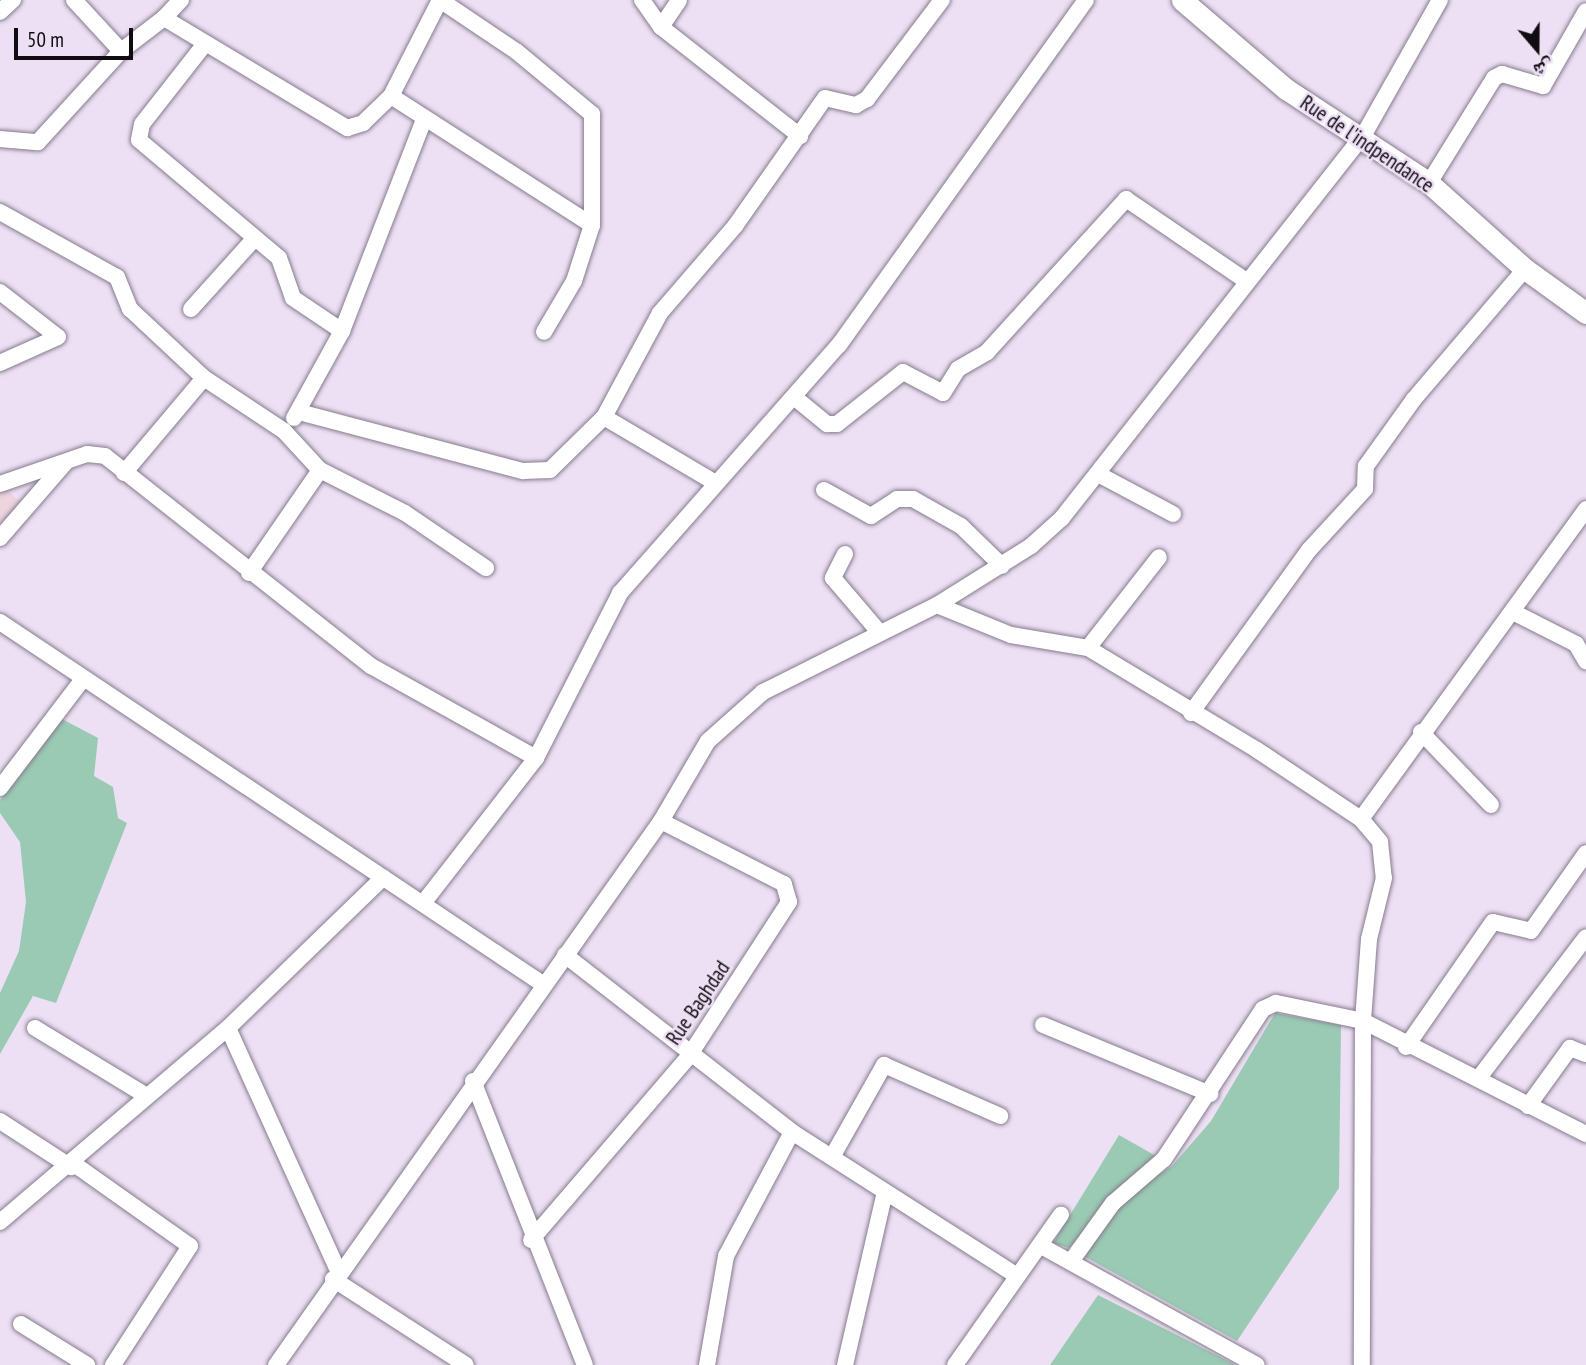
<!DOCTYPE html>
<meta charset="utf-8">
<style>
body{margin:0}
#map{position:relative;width:1586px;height:1365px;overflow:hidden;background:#ede0f4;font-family:"PT Sans Narrow","Noto Naskh Arabic",sans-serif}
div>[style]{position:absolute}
.education>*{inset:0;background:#edd4dd}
.green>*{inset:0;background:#9acab4}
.roads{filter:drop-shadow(0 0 2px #867b8d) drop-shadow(0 0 2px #867b8d)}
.street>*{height:16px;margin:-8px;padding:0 8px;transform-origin:8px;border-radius:8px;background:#fff}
.secondary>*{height:21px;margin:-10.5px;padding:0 10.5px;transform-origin:10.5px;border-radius:10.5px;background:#fff}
span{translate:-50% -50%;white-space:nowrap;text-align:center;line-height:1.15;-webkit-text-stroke:5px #ede0f4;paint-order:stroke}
.street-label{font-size:21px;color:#100c12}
.north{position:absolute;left:1502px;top:14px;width:70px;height:70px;-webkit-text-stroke:5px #ede0f4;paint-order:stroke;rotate:160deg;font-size:19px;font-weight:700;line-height:28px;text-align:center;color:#100c12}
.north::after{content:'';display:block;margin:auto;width:24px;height:32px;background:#100c12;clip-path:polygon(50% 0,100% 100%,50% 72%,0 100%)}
.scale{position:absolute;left:14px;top:28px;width:119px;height:32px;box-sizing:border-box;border:4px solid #100c12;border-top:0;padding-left:9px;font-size:21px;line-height:24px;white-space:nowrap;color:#100c12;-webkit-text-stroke:5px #ede0f4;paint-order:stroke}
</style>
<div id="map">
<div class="education">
<div style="clip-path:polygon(7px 490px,21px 503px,0 526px,0 493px)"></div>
</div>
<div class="green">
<div style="clip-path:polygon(62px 719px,98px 738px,94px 776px,113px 787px,118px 818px,127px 823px,56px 1003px,33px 996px,0 1054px,0 993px,19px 951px,26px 902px,20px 842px,0 813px,0 800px)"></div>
<div style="clip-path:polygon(1275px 1013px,1341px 1025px,1339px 1188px,1237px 1341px,1082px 1255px,1125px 1196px,1172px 1166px,1211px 1121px)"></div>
<div style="clip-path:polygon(1119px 1135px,1156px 1156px,1069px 1248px,1053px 1243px)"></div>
<div style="clip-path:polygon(1098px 1295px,1236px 1365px,1050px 1365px)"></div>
</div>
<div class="roads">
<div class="street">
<div style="left:74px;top:0;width:69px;rotate:47.3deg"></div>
<div style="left:121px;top:51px;width:54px;rotate:-37.5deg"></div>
<div style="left:164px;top:18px;width:214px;rotate:31deg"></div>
<div style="left:347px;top:128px;width:17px;rotate:-17deg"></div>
<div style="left:363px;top:123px;width:39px;rotate:-44deg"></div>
<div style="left:391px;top:96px;width:108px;rotate:-63deg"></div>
<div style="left:440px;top:0;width:92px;rotate:33.9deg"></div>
<div style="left:516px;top:51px;width:99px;rotate:39.7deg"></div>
<div style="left:592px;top:114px;width:111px;rotate:90deg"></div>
<div style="left:592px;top:225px;width:59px;rotate:107.8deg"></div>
<div style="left:574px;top:281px;width:59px;rotate:120.5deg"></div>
<div style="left:642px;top:0;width:33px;rotate:55deg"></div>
<div style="left:661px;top:27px;width:177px;rotate:38.1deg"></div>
<div style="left:0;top:12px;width:18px;rotate:-43deg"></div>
<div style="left:164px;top:18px;width:25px;rotate:-47deg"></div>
<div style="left:661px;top:27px;width:32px;rotate:-56deg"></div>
<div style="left:204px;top:45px;width:100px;rotate:128.1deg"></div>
<div style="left:142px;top:124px;width:16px;rotate:101deg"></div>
<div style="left:139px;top:140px;width:183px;rotate:40.1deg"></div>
<div style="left:279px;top:258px;width:42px;rotate:70.7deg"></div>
<div style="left:293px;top:298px;width:59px;rotate:34deg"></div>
<div style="left:391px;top:96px;width:239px;rotate:32.7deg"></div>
<div style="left:0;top:139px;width:38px;rotate:5deg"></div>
<div style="left:38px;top:142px;width:123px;rotate:-47.6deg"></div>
<div style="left:1429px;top:183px;width:123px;rotate:-58.2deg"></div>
<div style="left:1494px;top:78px;width:9px;rotate:-27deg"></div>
<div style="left:1502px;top:74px;width:43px;rotate:16.3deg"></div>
<div style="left:1543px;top:86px;width:86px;rotate:-60.2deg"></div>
<div style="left:0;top:212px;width:134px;rotate:29.1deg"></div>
<div style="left:117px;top:277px;width:35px;rotate:68deg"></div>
<div style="left:130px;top:309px;width:101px;rotate:43deg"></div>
<div style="left:204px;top:378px;width:96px;rotate:33.5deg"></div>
<div style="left:284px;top:431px;width:53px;rotate:47.3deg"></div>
<div style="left:320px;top:470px;width:95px;rotate:26.8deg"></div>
<div style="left:405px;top:513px;width:98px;rotate:34.2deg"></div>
<div style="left:0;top:292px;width:73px;rotate:37.8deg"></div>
<div style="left:58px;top:337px;width:64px;rotate:155.9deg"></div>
<div style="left:191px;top:309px;width:94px;rotate:-48deg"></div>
<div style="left:794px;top:397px;width:43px;rotate:39.3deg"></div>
<div style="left:827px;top:424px;width:10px"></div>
<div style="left:837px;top:424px;width:84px;rotate:-38.2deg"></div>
<div style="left:903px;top:372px;width:45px;rotate:27.7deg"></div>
<div style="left:943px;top:393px;width:28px;rotate:-58deg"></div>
<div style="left:958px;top:369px;width:34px;rotate:-30deg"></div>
<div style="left:987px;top:352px;width:207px;rotate:-47.7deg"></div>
<div style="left:1126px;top:199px;width:145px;rotate:34.3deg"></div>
<div style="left:299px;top:412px;width:232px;rotate:14.8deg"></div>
<div style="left:523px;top:471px;width:27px;rotate:-2deg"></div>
<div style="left:550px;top:470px;width:76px;rotate:-44.5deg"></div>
<div style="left:604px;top:417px;width:118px;rotate:-61.7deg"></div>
<div style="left:660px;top:313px;width:115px;rotate:-49.2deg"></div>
<div style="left:735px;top:226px;width:156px;rotate:-54.9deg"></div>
<div style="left:825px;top:98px;width:32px;rotate:13deg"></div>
<div style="left:856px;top:105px;width:13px;rotate:-29deg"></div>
<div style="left:867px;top:99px;width:124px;rotate:-52.9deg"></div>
<div style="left:604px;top:417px;width:128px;rotate:30.6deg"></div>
<div style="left:294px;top:418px;width:99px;rotate:-61.1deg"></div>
<div style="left:342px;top:331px;width:224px;rotate:-68.8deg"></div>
<div style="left:124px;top:473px;width:124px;rotate:-49.9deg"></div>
<div style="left:1098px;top:474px;width:85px;rotate:28.1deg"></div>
<div style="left:0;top:484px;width:92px;rotate:-19deg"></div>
<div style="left:87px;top:454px;width:18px;rotate:6deg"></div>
<div style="left:105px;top:456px;width:339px;rotate:38.3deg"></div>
<div style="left:371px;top:666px;width:189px;rotate:29.1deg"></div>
<div style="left:824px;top:490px;width:54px;rotate:29deg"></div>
<div style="left:871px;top:516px;width:31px;rotate:-33deg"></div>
<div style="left:897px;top:499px;width:16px"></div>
<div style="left:913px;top:499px;width:55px;rotate:29.4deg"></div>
<div style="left:961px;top:526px;width:57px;rotate:44.3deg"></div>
<div style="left:0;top:538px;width:99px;rotate:-49.1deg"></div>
<div style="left:845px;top:554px;width:27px;rotate:117deg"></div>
<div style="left:833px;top:578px;width:72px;rotate:49.5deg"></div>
<div style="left:249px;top:573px;width:125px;rotate:-55.4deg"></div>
<div style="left:937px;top:605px;width:80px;rotate:22.1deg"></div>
<div style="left:1011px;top:635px;width:78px;rotate:9.6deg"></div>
<div style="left:1088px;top:648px;width:197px;rotate:31.1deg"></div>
<div style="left:1257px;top:750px;width:125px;rotate:33.6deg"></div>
<div style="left:1361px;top:819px;width:30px;rotate:50deg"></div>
<div style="left:1380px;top:842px;width:36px;rotate:84deg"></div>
<div style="left:1384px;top:878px;width:63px;rotate:103.8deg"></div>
<div style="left:1369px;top:939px;width:82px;rotate:94.2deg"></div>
<div style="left:1363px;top:1021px;width:344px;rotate:90.2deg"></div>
<div style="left:1513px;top:612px;width:71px;rotate:26.9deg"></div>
<div style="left:1576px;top:644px;width:20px;rotate:60deg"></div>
<div style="left:0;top:622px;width:654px;rotate:33.71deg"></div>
<div style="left:1088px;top:648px;width:115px;rotate:-52deg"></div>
<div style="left:1191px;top:713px;width:201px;rotate:-54.1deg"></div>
<div style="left:1309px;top:550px;width:83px;rotate:-47.4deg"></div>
<div style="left:1365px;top:489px;width:23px;rotate:-88deg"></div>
<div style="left:1366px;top:466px;width:82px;rotate:-54.4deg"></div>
<div style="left:1414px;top:399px;width:171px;rotate:-49.5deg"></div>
<div style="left:1421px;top:732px;width:101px;rotate:46.2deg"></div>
<div style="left:0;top:788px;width:137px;rotate:-52.7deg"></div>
<div style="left:1361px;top:819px;width:383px;rotate:-54deg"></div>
<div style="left:424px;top:902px;width:182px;rotate:-52.1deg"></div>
<div style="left:536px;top:758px;width:185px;rotate:-63deg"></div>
<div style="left:620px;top:593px;width:331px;rotate:-48.6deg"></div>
<div style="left:839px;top:345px;width:424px;rotate:-54.4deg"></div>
<div style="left:565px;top:955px;width:288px;rotate:37.9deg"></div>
<div style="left:792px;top:1132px;width:266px;rotate:32.6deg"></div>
<div style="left:1043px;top:1025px;width:181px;rotate:22.4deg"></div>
<div style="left:35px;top:1028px;width:131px;rotate:31.3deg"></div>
<div style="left:228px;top:1028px;width:267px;rotate:65.6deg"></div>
<div style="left:1406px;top:1047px;width:152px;rotate:-55.2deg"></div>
<div style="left:1493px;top:922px;width:39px;rotate:13deg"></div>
<div style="left:1531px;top:931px;width:95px;rotate:-54.8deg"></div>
<div style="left:1478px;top:1079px;width:178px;rotate:-52.7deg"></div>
<div style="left:473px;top:1081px;width:305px;rotate:68.5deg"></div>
<div style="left:1528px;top:1106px;width:72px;rotate:-54.1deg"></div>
<div style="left:1570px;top:1048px;width:17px;rotate:21deg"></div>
<div style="left:0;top:1121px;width:85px;rotate:32.9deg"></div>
<div style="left:832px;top:1157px;width:106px;rotate:-60.5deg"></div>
<div style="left:884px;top:1065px;width:127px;rotate:23.7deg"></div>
<div style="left:74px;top:1164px;width:142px;rotate:35.3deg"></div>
<div style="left:190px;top:1246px;width:142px;rotate:122.9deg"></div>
<div style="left:0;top:1222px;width:299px;rotate:-40.4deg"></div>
<div style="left:228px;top:1028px;width:216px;rotate:-44.1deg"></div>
<div style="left:531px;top:1240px;width:243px;rotate:-49.3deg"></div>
<div style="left:689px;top:1056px;width:184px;rotate:-57deg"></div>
<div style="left:789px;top:902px;width:19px;rotate:-106deg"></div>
<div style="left:784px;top:884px;width:138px;rotate:-152.9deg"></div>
<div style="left:1043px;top:1247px;width:244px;rotate:28.9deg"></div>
<div style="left:1072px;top:1260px;width:70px;rotate:-54.3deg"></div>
<div style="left:1113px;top:1203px;width:67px;rotate:-40.8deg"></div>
<div style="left:1164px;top:1159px;width:180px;rotate:-56.6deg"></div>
<div style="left:1263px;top:1009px;width:14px;rotate:-25deg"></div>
<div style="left:1276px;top:1003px;width:89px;rotate:11.7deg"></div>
<div style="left:1363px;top:1021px;width:250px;rotate:26.9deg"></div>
<div style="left:333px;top:1279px;width:158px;rotate:32.9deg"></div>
<div style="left:21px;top:1324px;width:78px;rotate:31.8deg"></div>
<div style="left:276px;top:1365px;width:666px;rotate:-54.71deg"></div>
<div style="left:661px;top:821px;width:93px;rotate:-59.6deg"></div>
<div style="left:708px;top:741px;width:74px;rotate:-41.7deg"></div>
<div style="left:763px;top:692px;width:195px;rotate:-26.6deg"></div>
<div style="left:937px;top:605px;width:111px;rotate:-32.1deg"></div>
<div style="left:1031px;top:546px;width:42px;rotate:-42.1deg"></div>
<div style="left:1062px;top:518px;width:486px;rotate:-51.8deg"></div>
<div style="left:1363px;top:136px;width:156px;rotate:-60.5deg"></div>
<div style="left:707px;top:1365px;width:111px;rotate:-80.1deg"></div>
<div style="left:726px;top:1256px;width:140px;rotate:-62deg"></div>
<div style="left:845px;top:1365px;width:173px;rotate:-77deg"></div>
<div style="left:955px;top:1365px;width:184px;rotate:-54.8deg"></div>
</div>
<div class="secondary">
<div style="left:1182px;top:0;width:137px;rotate:40.6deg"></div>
<div style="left:1286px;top:89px;width:171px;rotate:33.3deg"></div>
<div style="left:1429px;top:183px;width:129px;rotate:41.9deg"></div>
<div style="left:1525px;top:269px;width:75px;rotate:35.8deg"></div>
</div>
</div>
<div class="street-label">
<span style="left:1367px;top:144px;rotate:34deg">Rue de l'indpendance</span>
<span style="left:698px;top:1003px;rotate:-56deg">Rue Baghdad</span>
</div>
<div class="north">ش</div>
<div class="scale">50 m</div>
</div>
